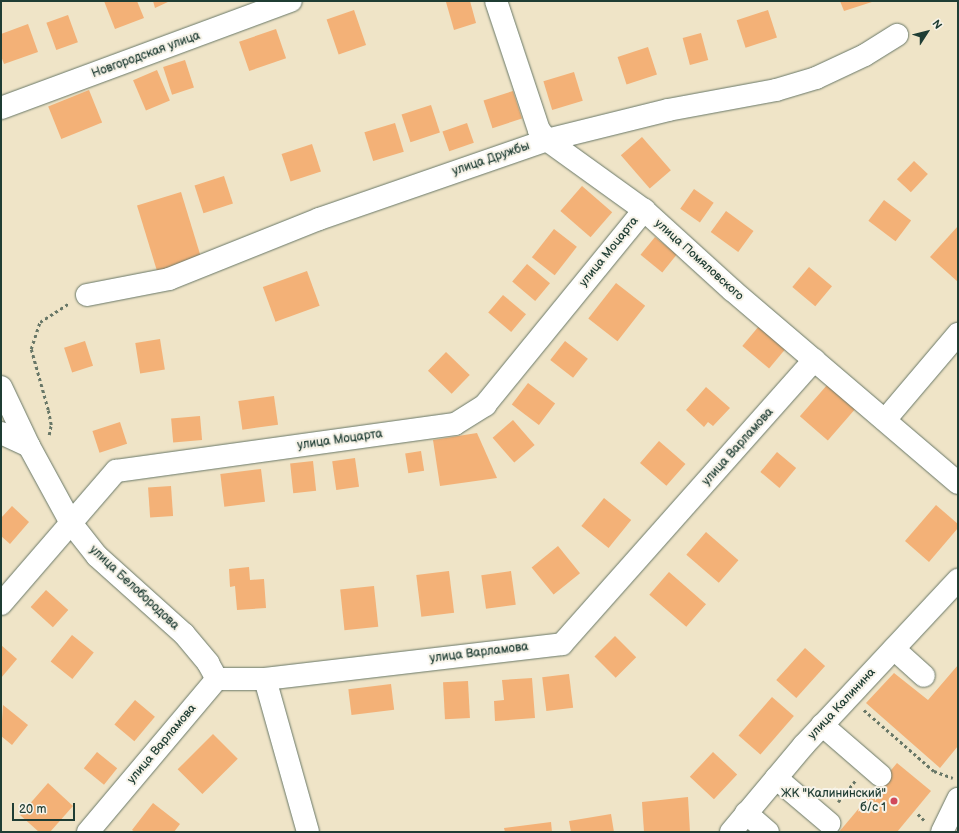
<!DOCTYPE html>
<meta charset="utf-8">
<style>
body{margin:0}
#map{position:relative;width:959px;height:833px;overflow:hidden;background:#efe4c7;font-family:"Balsamiq Sans",sans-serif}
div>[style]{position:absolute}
.building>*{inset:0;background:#f3b177;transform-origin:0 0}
.path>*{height:2.5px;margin-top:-1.25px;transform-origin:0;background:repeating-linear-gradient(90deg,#687767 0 3px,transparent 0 6px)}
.roads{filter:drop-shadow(0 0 1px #687767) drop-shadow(0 0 1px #687767)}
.minor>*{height:22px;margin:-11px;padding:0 11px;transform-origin:11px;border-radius:11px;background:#fff}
.dots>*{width:11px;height:11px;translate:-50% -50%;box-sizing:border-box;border:2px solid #f7f3e8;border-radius:50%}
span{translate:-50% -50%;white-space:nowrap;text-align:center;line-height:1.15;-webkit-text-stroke:4px #f7f3e8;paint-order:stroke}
.street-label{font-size:12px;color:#1f3d34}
.poi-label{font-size:12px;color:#1f3d34}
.right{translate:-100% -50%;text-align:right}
.frame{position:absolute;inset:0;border:2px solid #1f3d34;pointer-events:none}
.north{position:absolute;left:907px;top:12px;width:40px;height:40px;-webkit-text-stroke:3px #f7f3e8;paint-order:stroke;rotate:54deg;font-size:11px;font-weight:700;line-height:16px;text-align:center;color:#1f3d34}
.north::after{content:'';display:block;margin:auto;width:14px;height:18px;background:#1f3d34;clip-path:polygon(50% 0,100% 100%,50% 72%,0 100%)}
.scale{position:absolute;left:12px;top:803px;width:63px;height:18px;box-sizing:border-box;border:2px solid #1f3d34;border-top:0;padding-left:5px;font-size:12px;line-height:14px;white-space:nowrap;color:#1f3d34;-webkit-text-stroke:3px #f7f3e8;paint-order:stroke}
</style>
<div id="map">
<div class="building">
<div style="clip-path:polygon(104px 1px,137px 1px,144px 18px,115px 29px)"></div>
<div style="clip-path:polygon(153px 1px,170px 1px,155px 8px)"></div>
<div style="clip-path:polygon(470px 1px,476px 23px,454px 30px,446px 2px)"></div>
<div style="clip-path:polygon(840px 1px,875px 1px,844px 11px)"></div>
<div style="left:354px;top:10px;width:37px;height:29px;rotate:71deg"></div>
<div style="left:768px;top:10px;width:29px;height:33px;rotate:72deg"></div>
<div style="left:68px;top:15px;width:29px;height:23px;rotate:70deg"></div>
<div style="clip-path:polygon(28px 24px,38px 52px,4px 64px,1px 56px,1px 34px)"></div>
<div style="left:276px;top:29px;width:31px;height:39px;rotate:71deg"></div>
<div style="left:701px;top:33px;width:28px;height:19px;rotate:75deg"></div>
<div style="left:648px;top:47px;width:29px;height:32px;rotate:72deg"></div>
<div style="left:185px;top:60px;width:29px;height:23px;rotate:72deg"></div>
<div style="left:157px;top:70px;width:33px;height:26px;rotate:67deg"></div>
<div style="left:574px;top:72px;width:30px;height:32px;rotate:73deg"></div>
<div style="left:89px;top:90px;width:35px;height:44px;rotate:68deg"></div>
<div style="left:513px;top:91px;width:29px;height:31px;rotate:72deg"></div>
<div style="left:431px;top:105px;width:29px;height:31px;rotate:72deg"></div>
<div style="left:395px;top:123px;width:30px;height:32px;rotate:73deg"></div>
<div style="left:467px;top:123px;width:21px;height:26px;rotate:71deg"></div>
<div style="left:642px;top:137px;width:44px;height:28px;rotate:49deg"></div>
<div style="left:312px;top:144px;width:29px;height:32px;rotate:72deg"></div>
<div style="left:914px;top:161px;width:19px;height:25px;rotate:43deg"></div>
<div style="left:224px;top:176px;width:29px;height:31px;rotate:72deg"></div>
<div style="left:582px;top:186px;width:40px;height:33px;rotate:41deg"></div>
<div style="left:694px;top:189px;width:24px;height:24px;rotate:35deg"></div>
<div style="left:181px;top:192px;width:70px;height:46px;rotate:73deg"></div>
<div style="left:884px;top:200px;width:34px;height:26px;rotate:37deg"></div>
<div style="left:726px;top:211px;width:34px;height:26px;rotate:36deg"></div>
<div style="clip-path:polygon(958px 226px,958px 282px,930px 257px)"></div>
<div style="left:554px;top:229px;width:29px;height:36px;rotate:38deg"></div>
<div style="left:655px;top:237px;width:28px;height:23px;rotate:39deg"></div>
<div style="left:527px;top:264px;width:30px;height:23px;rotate:40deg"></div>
<div style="left:809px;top:267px;width:30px;height:26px;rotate:40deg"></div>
<div style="left:307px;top:271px;width:37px;height:47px;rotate:70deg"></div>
<div style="left:616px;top:283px;width:37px;height:45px;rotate:38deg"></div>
<div style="left:503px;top:295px;width:30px;height:23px;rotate:40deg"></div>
<div style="left:759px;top:326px;width:35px;height:26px;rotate:40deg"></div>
<div style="left:160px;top:339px;width:31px;height:25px;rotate:81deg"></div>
<div style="left:85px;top:341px;width:26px;height:22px;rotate:72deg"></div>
<div style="left:565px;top:341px;width:29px;height:24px;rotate:38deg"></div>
<div style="left:446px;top:352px;width:33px;height:26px;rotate:44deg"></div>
<div style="left:834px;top:377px;width:37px;height:52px;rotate:41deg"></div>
<div style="left:528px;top:383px;width:34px;height:27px;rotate:37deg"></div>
<div style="clip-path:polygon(706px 387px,730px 408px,713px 426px,708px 422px,704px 427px,686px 410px)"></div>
<div style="left:274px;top:396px;width:29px;height:36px;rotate:82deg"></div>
<div style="left:200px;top:416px;width:24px;height:29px;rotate:85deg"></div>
<div style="left:513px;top:420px;width:33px;height:27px;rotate:49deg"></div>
<div style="left:120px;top:422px;width:23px;height:29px;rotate:72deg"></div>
<div style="clip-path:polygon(477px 433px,497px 478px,440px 486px,433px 440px)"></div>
<div style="left:659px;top:441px;width:35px;height:29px;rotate:41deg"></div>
<div style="left:421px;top:451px;width:20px;height:16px;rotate:81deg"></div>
<div style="left:777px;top:452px;width:25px;height:26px;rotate:40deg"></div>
<div style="left:355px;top:458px;width:29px;height:23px;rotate:82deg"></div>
<div style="left:313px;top:461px;width:30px;height:23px;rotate:84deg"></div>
<div style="left:261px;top:469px;width:33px;height:41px;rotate:83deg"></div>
<div style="left:171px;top:486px;width:30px;height:23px;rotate:86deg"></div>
<div style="left:604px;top:498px;width:35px;height:36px;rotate:39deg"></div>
<div style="clip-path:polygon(936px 505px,958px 524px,958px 528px,929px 562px,905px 541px)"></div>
<div style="clip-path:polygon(12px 506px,29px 522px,10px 544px,1px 536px,1px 518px)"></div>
<div style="left:706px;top:532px;width:43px;height:30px;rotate:41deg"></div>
<div style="left:558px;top:546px;width:35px;height:34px;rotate:51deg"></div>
<div style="clip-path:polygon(249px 567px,250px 580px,264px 579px,266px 608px,237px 610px,235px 586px,230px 587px,229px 569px)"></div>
<div style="left:449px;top:571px;width:42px;height:33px;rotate:83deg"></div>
<div style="left:511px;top:571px;width:34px;height:30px;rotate:82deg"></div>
<div style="left:669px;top:572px;width:49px;height:30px;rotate:41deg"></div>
<div style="left:374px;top:586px;width:41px;height:34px;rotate:84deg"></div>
<div style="left:46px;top:590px;width:30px;height:23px;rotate:42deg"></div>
<div style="left:72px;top:635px;width:28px;height:34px;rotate:39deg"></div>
<div style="left:615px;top:636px;width:30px;height:29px;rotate:45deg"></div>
<div style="clip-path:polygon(1px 645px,17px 659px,1px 678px)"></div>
<div style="left:805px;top:648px;width:27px;height:43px;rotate:42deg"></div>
<div style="clip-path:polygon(958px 665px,958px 746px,940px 768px,866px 703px,894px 673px,928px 700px)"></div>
<div style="left:569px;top:674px;width:34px;height:27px;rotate:83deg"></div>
<div style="clip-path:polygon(532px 678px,535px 718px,495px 721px,494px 701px,504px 700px,502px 680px)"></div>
<div style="left:468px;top:681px;width:37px;height:25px;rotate:87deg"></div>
<div style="left:391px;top:684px;width:26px;height:43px;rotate:83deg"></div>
<div style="left:772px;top:697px;width:29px;height:51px;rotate:41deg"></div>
<div style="left:135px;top:700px;width:26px;height:32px;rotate:40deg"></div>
<div style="clip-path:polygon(3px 705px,28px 725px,12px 745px,1px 736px)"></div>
<div style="left:213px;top:734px;width:35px;height:50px;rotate:45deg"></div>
<div style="left:97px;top:752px;width:26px;height:21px;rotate:39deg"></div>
<div style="left:713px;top:752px;width:33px;height:34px;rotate:43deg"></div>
<div style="clip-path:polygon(897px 763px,931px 791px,897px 832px,839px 832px)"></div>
<div style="clip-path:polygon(48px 783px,73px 806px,50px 832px,39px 832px,20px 815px)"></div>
<div style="clip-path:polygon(688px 797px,690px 832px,644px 832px,642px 802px)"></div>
<div style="clip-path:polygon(153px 803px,180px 824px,174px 832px,135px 832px,132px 830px)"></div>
<div style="clip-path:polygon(611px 814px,614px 832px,571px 832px,569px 821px)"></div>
<div style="clip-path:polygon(551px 822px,552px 832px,505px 832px,504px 828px)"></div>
</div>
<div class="path">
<div style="left:49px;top:435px;width:10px;rotate:-79deg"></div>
<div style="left:51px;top:425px;width:15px;rotate:-101deg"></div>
<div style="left:48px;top:410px;width:63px;rotate:-105.6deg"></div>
<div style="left:31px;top:349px;width:28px;rotate:-72deg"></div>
<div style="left:40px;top:322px;width:35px;rotate:-33deg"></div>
<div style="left:864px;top:710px;width:93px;rotate:41.1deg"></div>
<div style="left:934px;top:771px;width:20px;rotate:20deg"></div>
<div style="left:838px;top:802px;width:27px;rotate:-51deg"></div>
<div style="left:918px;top:814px;width:10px;rotate:45deg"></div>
</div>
<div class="roads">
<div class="minor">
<div style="left:496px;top:1px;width:136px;rotate:71.6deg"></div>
<div style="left:539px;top:130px;width:13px;rotate:51deg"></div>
<div style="left:547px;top:140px;width:120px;rotate:35.8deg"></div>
<div style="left:644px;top:210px;width:119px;rotate:42.3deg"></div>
<div style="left:732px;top:290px;width:297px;rotate:40.5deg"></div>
<div style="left:1px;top:108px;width:309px;rotate:-20.3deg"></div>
<div style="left:87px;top:295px;width:84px;rotate:-11deg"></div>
<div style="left:169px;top:279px;width:162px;rotate:-21.8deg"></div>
<div style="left:319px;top:219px;width:241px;rotate:-19.1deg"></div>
<div style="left:547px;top:140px;width:125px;rotate:-13.9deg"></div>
<div style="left:668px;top:110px;width:110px;rotate:-10.5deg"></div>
<div style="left:776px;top:90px;width:42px;rotate:-16.7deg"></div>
<div style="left:816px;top:78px;width:54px;rotate:-25.1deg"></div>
<div style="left:865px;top:55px;width:38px;rotate:-32deg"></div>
<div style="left:1px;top:387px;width:65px;rotate:64.6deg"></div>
<div style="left:29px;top:446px;width:88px;rotate:61.4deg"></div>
<div style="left:71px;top:523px;width:42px;rotate:51.8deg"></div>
<div style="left:97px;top:556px;width:117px;rotate:41.9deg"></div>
<div style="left:184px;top:634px;width:38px;rotate:50deg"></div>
<div style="left:208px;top:663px;width:18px;rotate:61deg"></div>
<div style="left:885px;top:420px;width:113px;rotate:-49.7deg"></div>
<div style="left:1px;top:433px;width:31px;rotate:25deg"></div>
<div style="left:1px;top:604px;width:176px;rotate:-49.2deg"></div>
<div style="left:116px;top:471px;width:342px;rotate:-7.9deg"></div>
<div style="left:455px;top:424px;width:36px;rotate:-32deg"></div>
<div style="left:485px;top:405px;width:252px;rotate:-50.8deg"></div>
<div style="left:894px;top:649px;width:40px;rotate:42deg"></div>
<div style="left:265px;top:679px;width:159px;rotate:74.3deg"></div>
<div style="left:822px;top:725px;width:77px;rotate:40.8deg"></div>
<div style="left:776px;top:778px;width:70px;rotate:40.3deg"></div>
<div style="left:746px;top:813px;width:29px;rotate:41deg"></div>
<div style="left:88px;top:832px;width:200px;rotate:-49.9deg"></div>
<div style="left:217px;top:679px;width:48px"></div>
<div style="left:265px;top:679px;width:299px;rotate:-6.7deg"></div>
<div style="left:562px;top:644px;width:380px;rotate:-48.4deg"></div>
<div style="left:731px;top:832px;width:114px;rotate:-50deg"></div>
<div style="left:804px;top:745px;width:226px;rotate:-47deg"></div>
<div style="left:942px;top:832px;width:37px;rotate:-64deg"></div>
</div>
</div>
<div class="dots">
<div style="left:894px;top:801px;background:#d1495b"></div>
</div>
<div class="street-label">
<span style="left:146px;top:55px;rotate:-20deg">Новгородская улица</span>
<span style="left:491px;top:159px;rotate:-19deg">улица Дружбы</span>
<span style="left:609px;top:252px;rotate:-51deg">улица Моцарта</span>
<span style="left:699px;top:260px;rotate:42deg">улица Помяловского</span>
<span style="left:340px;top:440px;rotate:-8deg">улица Моцарта</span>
<span style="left:738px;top:447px;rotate:-48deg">улица Варламова</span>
<span style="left:134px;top:588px;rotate:43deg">улица Белобородова</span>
<span style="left:479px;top:653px;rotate:-7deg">улица Варламова</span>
<span style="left:842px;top:704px;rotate:-47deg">улица Калинина</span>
<span style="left:162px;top:744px;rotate:-50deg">улица Варламова</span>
</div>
<div class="poi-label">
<span class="right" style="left:886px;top:801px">ЖК "Калининский"<br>б/с 1</span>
</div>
<div class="frame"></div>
<div class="north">N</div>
<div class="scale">20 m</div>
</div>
